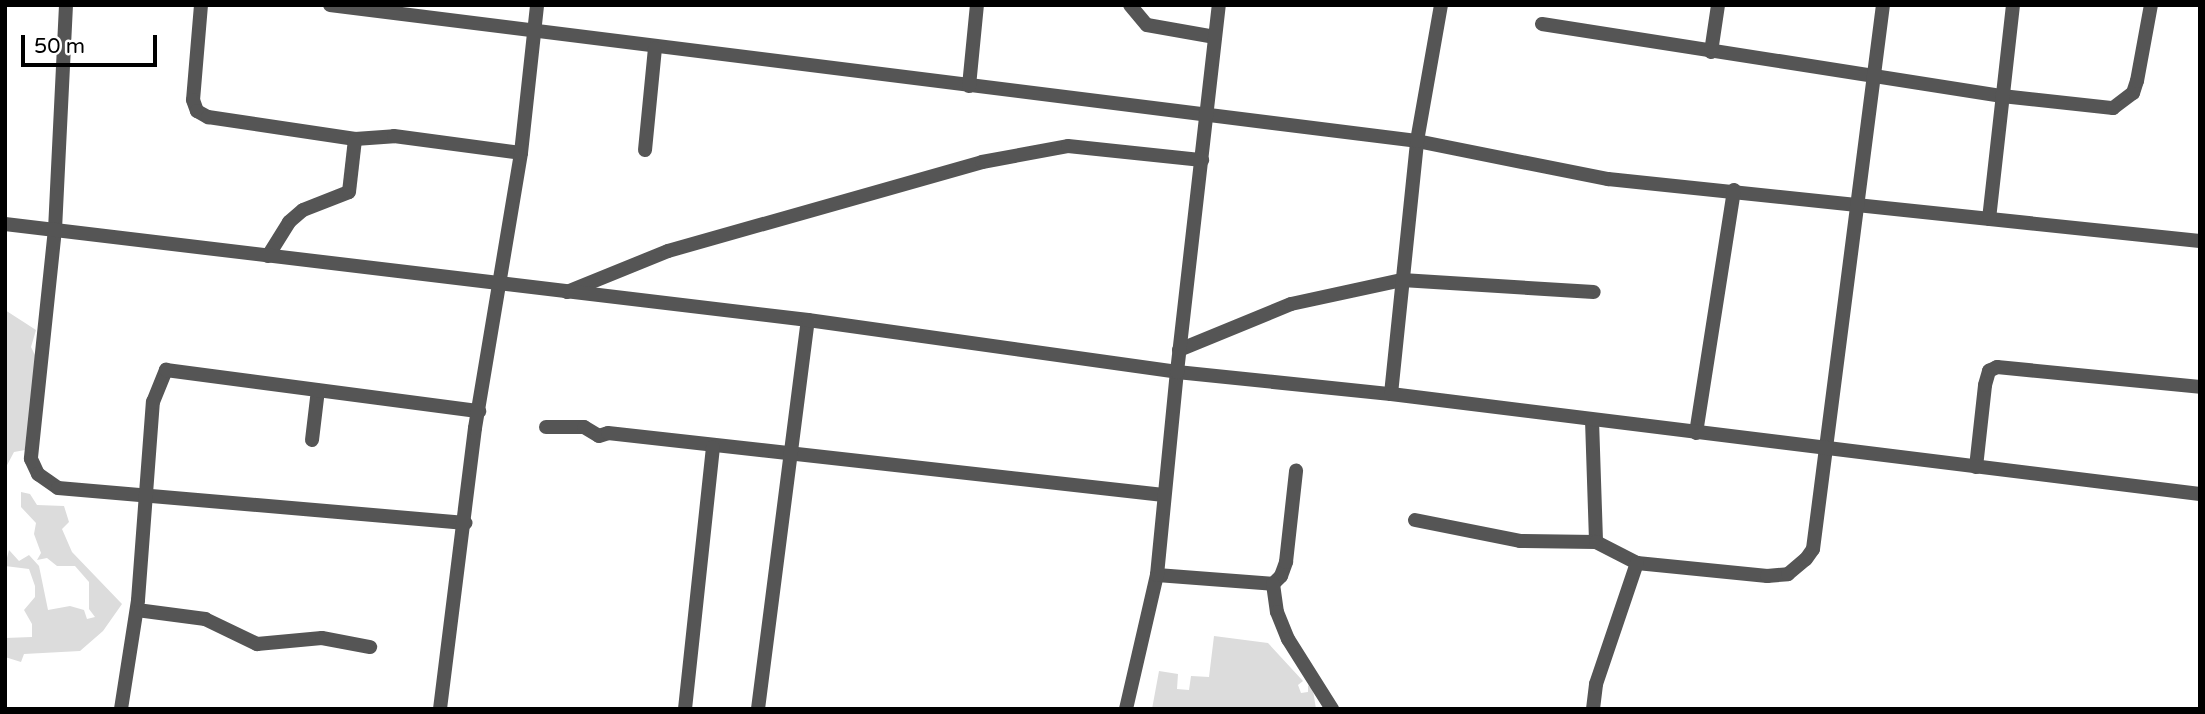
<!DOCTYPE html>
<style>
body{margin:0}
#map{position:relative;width:2205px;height:714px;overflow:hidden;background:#fff;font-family:"Varela Round",sans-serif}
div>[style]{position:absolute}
.green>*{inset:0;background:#dcdcdc}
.minor>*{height:14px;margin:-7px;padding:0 7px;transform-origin:7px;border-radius:7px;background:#555}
.tertiary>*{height:14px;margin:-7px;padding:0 7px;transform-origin:7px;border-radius:7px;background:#555}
span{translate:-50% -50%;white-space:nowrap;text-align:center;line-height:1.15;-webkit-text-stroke:5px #fff;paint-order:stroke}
.frame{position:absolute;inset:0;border:7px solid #000;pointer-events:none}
.scale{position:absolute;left:21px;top:35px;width:136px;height:32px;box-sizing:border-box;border:4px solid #000;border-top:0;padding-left:9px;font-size:21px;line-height:24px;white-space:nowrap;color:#000;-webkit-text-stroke:5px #fff;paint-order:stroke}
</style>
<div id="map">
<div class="green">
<div style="clip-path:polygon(5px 310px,36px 330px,31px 347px,35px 355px,34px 389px,25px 450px,14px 452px,5px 469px)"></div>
<div style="clip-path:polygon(21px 492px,30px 494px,37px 505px,64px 506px,69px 522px,62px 529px,72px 552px,122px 604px,103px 631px,80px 651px,24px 654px,21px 662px,5px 657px,5px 638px,32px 637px,32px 624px,24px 610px,35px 597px,35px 586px,29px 569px,5px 566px,9px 550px,19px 561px,29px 555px,39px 566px,48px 610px,70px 606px,84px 610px,87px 619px,95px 617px,89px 609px,89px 582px,75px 566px,57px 566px,47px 558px,37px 560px,41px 553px,34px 534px,36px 523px,21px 507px)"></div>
<div style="clip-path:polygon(1214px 636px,1268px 643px,1303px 681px,1298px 685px,1301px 693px,1308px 692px,1308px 685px,1313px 690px,1316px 709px,1152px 709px,1159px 671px,1178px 674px,1177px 689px,1189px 690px,1191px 676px,1209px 677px)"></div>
</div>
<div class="minor">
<div style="left:66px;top:5px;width:224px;rotate:92.8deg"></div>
<div style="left:55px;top:229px;width:231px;rotate:96deg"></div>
<div style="left:31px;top:459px;width:17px;rotate:65deg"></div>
<div style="left:38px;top:474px;width:24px;rotate:35deg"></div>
<div style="left:58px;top:488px;width:409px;rotate:4.9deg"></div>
<div style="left:201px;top:5px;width:95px;rotate:94.8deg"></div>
<div style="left:193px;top:100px;width:12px;rotate:70deg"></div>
<div style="left:197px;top:111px;width:13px;rotate:29deg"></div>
<div style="left:208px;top:117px;width:149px;rotate:8.5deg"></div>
<div style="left:355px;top:139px;width:39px;rotate:-4deg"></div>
<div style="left:394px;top:136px;width:128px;rotate:7.6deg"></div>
<div style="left:330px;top:5px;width:1095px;rotate:7.13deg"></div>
<div style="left:1417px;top:141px;width:195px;rotate:11.3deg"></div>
<div style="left:1608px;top:179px;width:595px;rotate:5.98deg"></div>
<div style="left:1130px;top:5px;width:26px;rotate:50deg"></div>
<div style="left:1147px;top:25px;width:69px;rotate:10deg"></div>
<div style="left:1542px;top:24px;width:466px;rotate:8.9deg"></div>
<div style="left:2002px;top:96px;width:112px;rotate:6.2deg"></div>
<div style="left:2113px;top:108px;width:25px;rotate:-37deg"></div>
<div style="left:2133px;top:93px;width:13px;rotate:-72deg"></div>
<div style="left:2137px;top:81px;width:77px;rotate:-79.6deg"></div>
<div style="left:1711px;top:52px;width:48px;rotate:-81.5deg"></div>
<div style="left:969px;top:86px;width:81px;rotate:-84.4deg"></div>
<div style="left:645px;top:150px;width:102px;rotate:-84.4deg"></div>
<div style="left:1989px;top:219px;width:215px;rotate:-83.6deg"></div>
<div style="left:268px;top:256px;width:40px;rotate:-58deg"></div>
<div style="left:289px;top:222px;width:18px;rotate:-41deg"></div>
<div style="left:303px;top:210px;width:49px;rotate:-21.4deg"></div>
<div style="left:349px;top:192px;width:53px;rotate:-83.5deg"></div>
<div style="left:567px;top:292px;width:109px;rotate:-22.1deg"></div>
<div style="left:668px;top:251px;width:326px;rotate:-15.8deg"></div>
<div style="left:982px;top:162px;width:87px;rotate:-10.5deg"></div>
<div style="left:1068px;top:146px;width:135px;rotate:6deg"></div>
<div style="left:1179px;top:350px;width:121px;rotate:-22.3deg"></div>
<div style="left:1291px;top:304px;width:114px;rotate:-12.2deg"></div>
<div style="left:1402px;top:280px;width:192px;rotate:3.6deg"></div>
<div style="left:1391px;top:394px;width:254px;rotate:-84.1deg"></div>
<div style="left:1417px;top:141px;width:138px;rotate:-80deg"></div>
<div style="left:1592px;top:420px;width:122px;rotate:88.1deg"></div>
<div style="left:546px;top:427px;width:38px"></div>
<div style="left:584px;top:427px;width:17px;rotate:31deg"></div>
<div style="left:599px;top:436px;width:9px;rotate:-18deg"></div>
<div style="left:608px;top:433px;width:559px;rotate:6.36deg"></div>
<div style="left:1696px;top:433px;width:246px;rotate:-81.1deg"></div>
<div style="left:312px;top:440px;width:50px;rotate:-83.2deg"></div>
<div style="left:1976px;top:467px;width:82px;rotate:-83.7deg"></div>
<div style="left:1985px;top:385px;width:15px;rotate:-74deg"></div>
<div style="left:1989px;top:371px;width:9px;rotate:-27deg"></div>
<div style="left:1997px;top:367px;width:204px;rotate:5.6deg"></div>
<div style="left:1415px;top:520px;width:107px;rotate:11.3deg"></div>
<div style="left:1520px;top:541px;width:76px;rotate:0.8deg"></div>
<div style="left:1596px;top:542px;width:46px;rotate:27.1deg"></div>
<div style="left:1637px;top:563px;width:131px;rotate:5.7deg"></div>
<div style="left:1767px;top:576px;width:21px;rotate:-5deg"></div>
<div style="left:1788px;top:574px;width:23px;rotate:-40deg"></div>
<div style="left:1806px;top:559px;width:12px;rotate:-55deg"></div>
<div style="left:1813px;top:549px;width:548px;rotate:-82.67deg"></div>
<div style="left:1157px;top:575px;width:116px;rotate:4.4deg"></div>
<div style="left:1273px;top:584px;width:11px;rotate:-45deg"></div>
<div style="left:1281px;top:576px;width:15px;rotate:-70deg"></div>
<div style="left:1286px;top:562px;width:92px;rotate:-83.7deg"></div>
<div style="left:1273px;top:584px;width:28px;rotate:82deg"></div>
<div style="left:1277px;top:612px;width:29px;rotate:68deg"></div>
<div style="left:1288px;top:639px;width:83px;rotate:57.8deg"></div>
<div style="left:137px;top:610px;width:69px;rotate:7.5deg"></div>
<div style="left:205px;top:619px;width:58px;rotate:25.7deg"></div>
<div style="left:257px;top:644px;width:65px;rotate:-5.3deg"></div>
<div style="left:322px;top:638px;width:49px;rotate:10.6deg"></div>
<div style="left:121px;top:709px;width:110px;rotate:-81.1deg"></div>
<div style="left:138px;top:600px;width:199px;rotate:-85.7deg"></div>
<div style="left:153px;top:402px;width:35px;rotate:-68deg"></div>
<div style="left:166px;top:370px;width:316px;rotate:7.5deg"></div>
<div style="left:440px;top:709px;width:283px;rotate:-82.9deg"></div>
<div style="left:475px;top:428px;width:279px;rotate:-80.5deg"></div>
<div style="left:521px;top:153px;width:149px;rotate:-83.8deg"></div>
<div style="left:685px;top:709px;width:263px;rotate:-83.9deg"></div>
<div style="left:758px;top:709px;width:392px;rotate:-82.7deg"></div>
<div style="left:1126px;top:709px;width:138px;rotate:-77deg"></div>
<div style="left:1157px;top:575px;width:204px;rotate:-84.4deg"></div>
<div style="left:1177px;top:372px;width:215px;rotate:5.9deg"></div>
<div style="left:1391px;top:394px;width:815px;rotate:7.05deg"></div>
<div style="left:1593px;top:709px;width:25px;rotate:-83deg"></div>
<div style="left:1596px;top:684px;width:128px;rotate:-71.3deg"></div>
</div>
<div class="tertiary">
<div style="left:5px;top:224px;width:809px;rotate:6.82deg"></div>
<div style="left:808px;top:320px;width:373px;rotate:8deg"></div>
<div style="left:1177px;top:372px;width:369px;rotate:-83.5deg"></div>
</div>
<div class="frame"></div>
<div class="scale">50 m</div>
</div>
